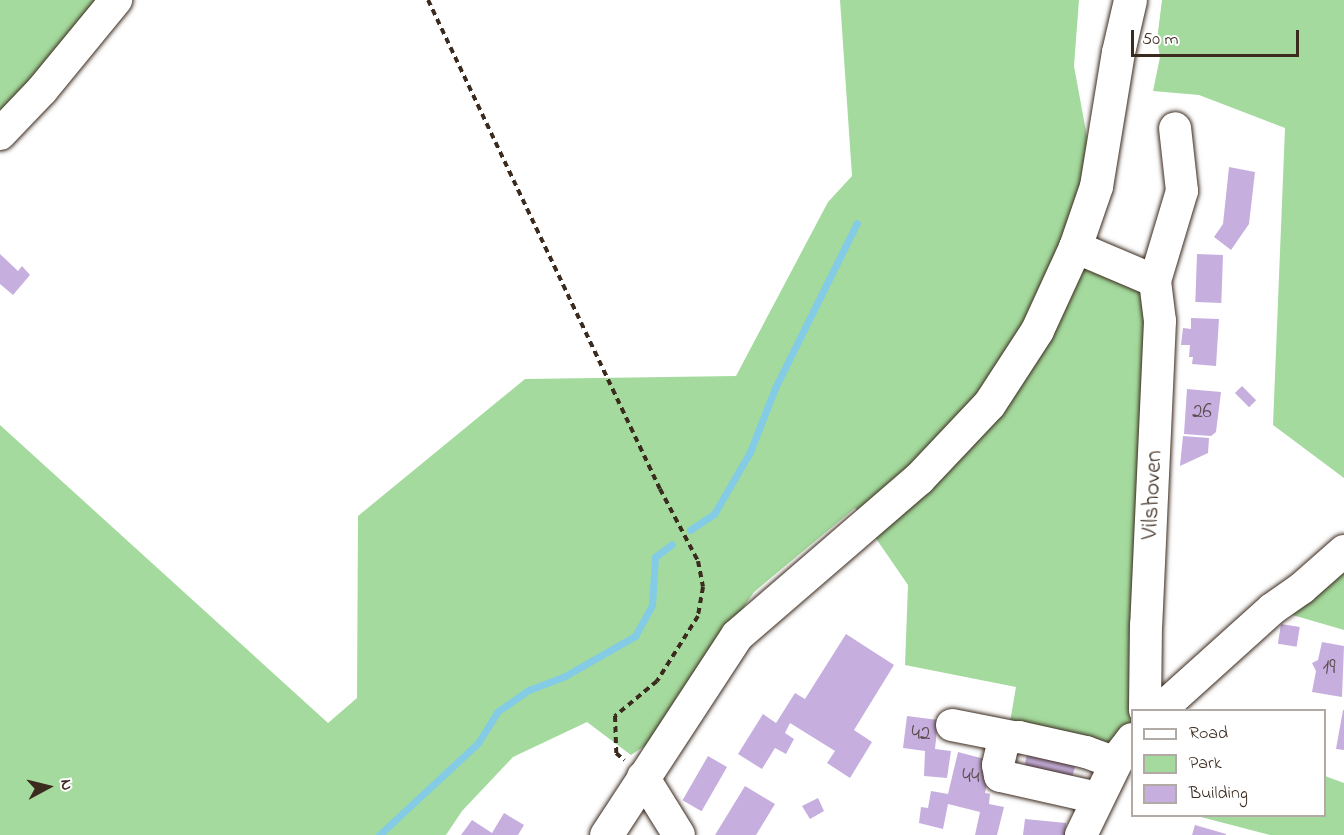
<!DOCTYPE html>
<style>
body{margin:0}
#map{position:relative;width:1344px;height:835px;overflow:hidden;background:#fff;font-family:"Indie Flower",sans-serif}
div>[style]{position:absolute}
.green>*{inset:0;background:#a4da9d}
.stream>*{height:7px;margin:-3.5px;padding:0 3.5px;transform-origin:3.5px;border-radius:3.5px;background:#84cbe5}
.building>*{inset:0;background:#c6afde;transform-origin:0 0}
.path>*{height:4px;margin-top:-2px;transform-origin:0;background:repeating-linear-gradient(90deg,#3b2a1e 0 6px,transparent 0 10.5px)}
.roads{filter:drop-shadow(0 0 2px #3b2a1e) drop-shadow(0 0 2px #3b2a1e)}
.minor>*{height:32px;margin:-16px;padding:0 16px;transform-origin:16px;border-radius:16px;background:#fff}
.major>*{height:33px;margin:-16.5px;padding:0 16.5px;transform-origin:16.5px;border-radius:16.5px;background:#fff}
span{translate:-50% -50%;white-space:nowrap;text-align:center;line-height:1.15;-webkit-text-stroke:6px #fff;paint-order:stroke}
.number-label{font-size:21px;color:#5e4b4e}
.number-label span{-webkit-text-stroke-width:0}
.street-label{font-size:24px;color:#3b2a1e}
.legend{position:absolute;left:1131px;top:709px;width:195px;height:108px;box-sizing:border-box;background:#fff;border:2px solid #b1aaa5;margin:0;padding:8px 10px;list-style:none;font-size:18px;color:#3b2a1e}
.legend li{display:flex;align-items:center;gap:12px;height:30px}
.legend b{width:30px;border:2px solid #b1aaa5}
.north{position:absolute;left:18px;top:757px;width:60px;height:60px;-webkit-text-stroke:4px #fff;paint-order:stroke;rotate:83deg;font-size:16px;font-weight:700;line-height:24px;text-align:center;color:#3b2a1e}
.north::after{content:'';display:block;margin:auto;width:21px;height:27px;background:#3b2a1e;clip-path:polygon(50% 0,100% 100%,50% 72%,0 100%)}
.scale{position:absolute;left:1131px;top:30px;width:168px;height:27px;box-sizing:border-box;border:3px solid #3b2a1e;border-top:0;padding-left:8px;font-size:18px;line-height:21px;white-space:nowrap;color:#3b2a1e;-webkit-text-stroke:4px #fff;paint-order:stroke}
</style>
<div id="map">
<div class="green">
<div style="clip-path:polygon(0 0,116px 0,0 134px)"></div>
<div style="clip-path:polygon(840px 0,1079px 0,1074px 66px,1096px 186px,1075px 247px,1155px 281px,1132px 739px,1120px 755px,1009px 728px,1016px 687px,905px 665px,908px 585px,855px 508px,754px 592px,652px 741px,631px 755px,587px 722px,513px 757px,462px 811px,446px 835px,0 835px,0 425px,328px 723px,357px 698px,358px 516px,525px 379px,736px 376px,828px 202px,852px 176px)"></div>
<div style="clip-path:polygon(1162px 0,1344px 0,1344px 478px,1273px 425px,1285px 128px,1199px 95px,1153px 91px,1160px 57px,1157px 40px)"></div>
<div style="clip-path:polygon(1344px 551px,1344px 630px,1272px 609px)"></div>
<div style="clip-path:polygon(1325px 776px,1344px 783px,1344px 835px,1270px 835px,1197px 816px,1324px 816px)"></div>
</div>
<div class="stream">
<div style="left:690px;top:530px;width:29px;rotate:-34deg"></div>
<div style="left:714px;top:514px;width:72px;rotate:-59.9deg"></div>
<div style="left:750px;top:452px;width:69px;rotate:-68.7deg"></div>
<div style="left:775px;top:388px;width:184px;rotate:-63.6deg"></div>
<div style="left:379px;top:835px;width:135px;rotate:-42.9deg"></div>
<div style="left:478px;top:743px;width:36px;rotate:-58deg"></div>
<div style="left:497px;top:712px;width:39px;rotate:-35deg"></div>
<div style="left:529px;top:690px;width:39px;rotate:-21deg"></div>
<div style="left:565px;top:676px;width:81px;rotate:-29.7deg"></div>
<div style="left:635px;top:636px;width:35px;rotate:-61deg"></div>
<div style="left:652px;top:605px;width:48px;rotate:-86.4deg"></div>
<div style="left:655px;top:557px;width:21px;rotate:-37deg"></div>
</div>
<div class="building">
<div style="clip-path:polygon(1229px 167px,1255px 172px,1249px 224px,1231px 250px,1214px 237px,1223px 224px)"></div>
<div style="clip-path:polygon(0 254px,18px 271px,22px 266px,30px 275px,13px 295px,0 284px)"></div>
<div style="left:1197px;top:254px;width:26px;height:48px;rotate:2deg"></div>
<div style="clip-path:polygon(1191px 318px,1219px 319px,1216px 366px,1192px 364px,1193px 357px,1189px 357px,1190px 345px,1181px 345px,1183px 328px,1191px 329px)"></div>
<div style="left:1242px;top:386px;width:20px;height:10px;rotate:45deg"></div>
<div style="clip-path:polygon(1187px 389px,1221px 392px,1216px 432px,1211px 436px,1184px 434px)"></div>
<div style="clip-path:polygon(1183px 436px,1209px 438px,1208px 453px,1180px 466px)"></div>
<div style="left:1281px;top:624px;width:19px;height:20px;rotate:9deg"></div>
<div style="clip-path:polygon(846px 634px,894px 665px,854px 730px,872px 742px,850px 778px,827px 763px,835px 751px,790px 723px,785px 733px,794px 739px,786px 754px,775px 748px,762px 769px,738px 754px,763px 714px,776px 723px,795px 693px,805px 699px)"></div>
<div style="clip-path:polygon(1322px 642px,1344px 646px,1342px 697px,1312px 692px,1316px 671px,1312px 663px,1318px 660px)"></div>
<div style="clip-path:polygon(1343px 710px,1344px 710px,1344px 750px,1336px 749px)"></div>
<div style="clip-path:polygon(907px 716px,938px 720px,935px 749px,951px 751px,947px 778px,924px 776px,925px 751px,903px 748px)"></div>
<div style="clip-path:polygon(1029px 746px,1077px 759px,1072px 778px,1024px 768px)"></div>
<div style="clip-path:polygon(958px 752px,992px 761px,985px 793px,990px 794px,989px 804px,1004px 807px,997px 835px,975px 835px,980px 812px,948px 804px,943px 829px,919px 823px,921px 807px,928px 808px,931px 791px,948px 794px)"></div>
<div style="left:708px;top:756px;width:22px;height:51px;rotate:30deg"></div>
<div style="clip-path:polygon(745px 786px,775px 804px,756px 835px,715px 835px)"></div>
<div style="clip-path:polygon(818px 798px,824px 811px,810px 819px,802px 806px)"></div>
<div style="clip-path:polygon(504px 813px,524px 825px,518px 835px,461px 835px,472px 820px,492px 833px)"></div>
<div style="clip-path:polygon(1025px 819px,1066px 823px,1065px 835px,1023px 835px)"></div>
<div style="clip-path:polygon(1195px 825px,1226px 834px,1226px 835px,1192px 835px)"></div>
</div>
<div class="path">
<div style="left:428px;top:0;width:541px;rotate:64.62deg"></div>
<div style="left:660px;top:489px;width:81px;rotate:62.2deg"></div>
<div style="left:698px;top:561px;width:26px;rotate:79deg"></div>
<div style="left:703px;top:587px;width:29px;rotate:100deg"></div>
<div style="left:698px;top:616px;width:77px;rotate:122.2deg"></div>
<div style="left:657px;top:681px;width:55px;rotate:140.2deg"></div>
<div style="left:615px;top:716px;width:37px;rotate:88deg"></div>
<div style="left:616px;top:753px;width:11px;rotate:41deg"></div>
</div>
<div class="roads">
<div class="minor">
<div style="left:0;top:134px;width:61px;rotate:-46.3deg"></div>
<div style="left:42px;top:90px;width:117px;rotate:-50.6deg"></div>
<div style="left:1075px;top:247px;width:87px;rotate:23deg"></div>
<div style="left:1155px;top:281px;width:40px;rotate:82.9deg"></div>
<div style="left:1160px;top:321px;width:304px;rotate:92.6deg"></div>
<div style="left:1146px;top:625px;width:85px;rotate:90.7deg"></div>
<div style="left:1155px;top:281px;width:94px;rotate:-73.3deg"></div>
<div style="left:1182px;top:191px;width:63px;rotate:-96.3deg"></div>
<div style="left:1160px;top:710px;width:151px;rotate:-42deg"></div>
<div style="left:1272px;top:609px;width:37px;rotate:-35deg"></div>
<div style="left:1302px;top:588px;width:56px;rotate:-41.4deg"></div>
<div style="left:952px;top:725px;width:62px;rotate:11.1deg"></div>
<div style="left:643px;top:777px;width:68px;rotate:58.2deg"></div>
<div style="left:1098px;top:798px;width:100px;rotate:-167.3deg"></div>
<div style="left:1000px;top:776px;width:11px;rotate:-100deg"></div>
<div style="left:998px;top:765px;width:23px;rotate:-77deg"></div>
<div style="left:1003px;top:743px;width:6px;rotate:-51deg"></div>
<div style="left:1007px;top:738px;width:12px;rotate:-5deg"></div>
<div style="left:1019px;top:737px;width:69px;rotate:12.6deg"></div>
<div style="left:1086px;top:752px;width:32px;rotate:20deg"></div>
<div style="left:1081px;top:835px;width:89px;rotate:-64deg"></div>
<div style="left:1120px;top:755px;width:20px;rotate:-53deg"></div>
</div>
<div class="major">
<div style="left:606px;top:835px;width:239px;rotate:-56.8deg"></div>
<div style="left:737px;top:635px;width:239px;rotate:-40.8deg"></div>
<div style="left:918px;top:479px;width:103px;rotate:-46.6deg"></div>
<div style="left:989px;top:404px;width:88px;rotate:-57deg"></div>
<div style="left:1037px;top:330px;width:91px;rotate:-65.4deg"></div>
<div style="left:1075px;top:247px;width:65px;rotate:-71deg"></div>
<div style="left:1096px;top:186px;width:136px;rotate:-80.7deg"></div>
<div style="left:1118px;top:52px;width:53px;rotate:-77deg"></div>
</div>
</div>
<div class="number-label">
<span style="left:1202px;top:412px">26</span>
<span style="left:1329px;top:668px">19</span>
<span style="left:921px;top:734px">42</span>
<span style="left:971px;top:777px">44</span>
</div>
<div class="street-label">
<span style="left:1153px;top:495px;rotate:-87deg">Vilshoven</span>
</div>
<ul class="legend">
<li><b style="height:8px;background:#fff"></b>Road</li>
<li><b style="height:16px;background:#a4da9d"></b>Park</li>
<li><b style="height:16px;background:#c6afde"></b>Building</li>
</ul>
<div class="north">N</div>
<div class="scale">50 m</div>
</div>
